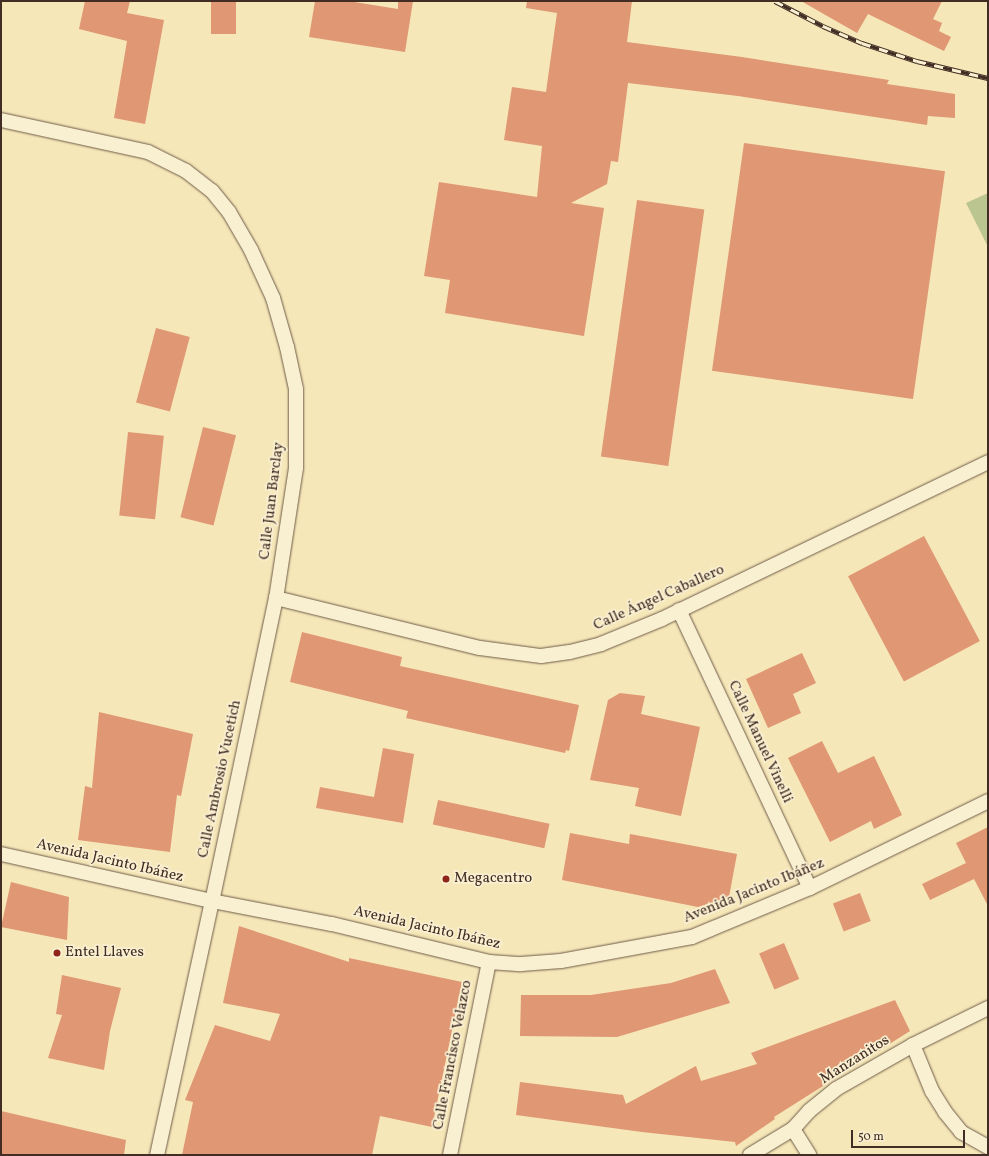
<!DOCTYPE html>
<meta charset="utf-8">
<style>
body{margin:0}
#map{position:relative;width:989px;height:1156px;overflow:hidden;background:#f6e7b8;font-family:Vollkorn,serif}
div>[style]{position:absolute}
.green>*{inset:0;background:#bbc590}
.building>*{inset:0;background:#df9774;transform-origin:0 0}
.roads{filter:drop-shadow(0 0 1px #6e5c49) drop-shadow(0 0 1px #6e5c49)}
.street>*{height:14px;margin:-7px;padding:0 7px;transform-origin:7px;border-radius:7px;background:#f9efd1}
.rail>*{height:4.5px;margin-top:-2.25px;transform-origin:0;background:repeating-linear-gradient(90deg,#f9efd1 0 9px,#412d24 0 18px);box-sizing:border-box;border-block:1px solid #412d24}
.dots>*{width:11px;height:11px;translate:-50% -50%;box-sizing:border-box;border:2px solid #f9efd1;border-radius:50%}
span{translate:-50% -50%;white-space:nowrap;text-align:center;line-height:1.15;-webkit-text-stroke:3.5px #f9efd1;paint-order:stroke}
.street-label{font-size:15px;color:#412d24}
.poi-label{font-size:15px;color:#412d24}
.left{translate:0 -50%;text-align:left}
.frame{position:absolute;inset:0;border:2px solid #412d24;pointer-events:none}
.scale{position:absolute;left:851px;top:1130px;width:114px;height:18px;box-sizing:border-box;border:2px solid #412d24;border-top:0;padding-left:5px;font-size:12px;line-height:14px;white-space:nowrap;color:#412d24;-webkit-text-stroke:3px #f9efd1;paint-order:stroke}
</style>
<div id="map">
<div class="green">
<div style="clip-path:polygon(988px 193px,988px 247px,966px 203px)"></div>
</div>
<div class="building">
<div style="clip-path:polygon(85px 1px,130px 1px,127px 13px,164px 20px,145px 124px,114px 118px,127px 41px,79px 29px)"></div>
<div style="left:211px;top:1px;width:25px;height:33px"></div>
<div style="clip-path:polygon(315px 1px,348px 1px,398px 9px,398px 1px,413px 1px,405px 52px,309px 37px)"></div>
<div style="clip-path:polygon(527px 1px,632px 1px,627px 42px,742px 57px,889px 80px,887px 84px,955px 94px,955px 118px,928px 116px,927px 125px,738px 96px,628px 83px,618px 162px,611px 161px,607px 184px,571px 203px,604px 208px,584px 336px,445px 313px,450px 280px,424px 276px,439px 182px,537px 197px,542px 146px,504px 140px,512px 87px,546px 92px,557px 13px,526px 8px)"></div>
<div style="clip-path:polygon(801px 1px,942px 1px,933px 19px,942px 23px,939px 31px,951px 37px,944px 51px,868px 14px,857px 33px)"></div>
<div style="left:744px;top:143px;width:203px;height:230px;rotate:8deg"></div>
<div style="left:637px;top:200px;width:68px;height:259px;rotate:8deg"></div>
<div style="left:156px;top:328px;width:35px;height:77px;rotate:15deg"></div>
<div style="left:203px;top:427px;width:34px;height:93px;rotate:14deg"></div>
<div style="left:128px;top:432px;width:36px;height:84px;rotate:6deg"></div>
<div style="left:924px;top:536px;width:119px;height:86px;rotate:62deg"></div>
<div style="clip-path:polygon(302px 632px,402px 657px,400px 666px,579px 705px,569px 751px,566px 750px,565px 753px,406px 718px,408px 711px,290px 682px)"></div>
<div style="clip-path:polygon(802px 653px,816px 683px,793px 694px,801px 713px,768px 728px,746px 679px)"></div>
<div style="clip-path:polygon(620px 693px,645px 696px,641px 714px,700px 727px,681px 816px,635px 806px,639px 788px,590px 780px,608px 700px)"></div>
<div style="clip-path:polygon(99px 712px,193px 734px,181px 796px,177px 795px,170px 852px,78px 840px,85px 786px,92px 788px)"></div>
<div style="clip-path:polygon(822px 741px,838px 773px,874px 756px,902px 815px,874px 829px,871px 821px,830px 842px,788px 758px)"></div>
<div style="clip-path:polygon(383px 748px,414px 754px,403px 823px,316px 808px,320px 787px,374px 797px)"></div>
<div style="left:438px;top:800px;width:114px;height:25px;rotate:12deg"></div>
<div style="clip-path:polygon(988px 827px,988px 906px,974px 879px,930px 900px,922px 884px,966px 863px,956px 843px)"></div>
<div style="clip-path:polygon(570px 833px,629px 844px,630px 834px,737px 854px,729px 897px,698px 907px,562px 880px)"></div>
<div style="clip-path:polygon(11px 882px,69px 897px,67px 940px,1px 927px)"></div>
<div style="left:860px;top:893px;width:30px;height:29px;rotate:69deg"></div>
<div style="clip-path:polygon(239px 926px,349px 962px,349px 958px,462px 982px,432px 1127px,380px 1116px,372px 1155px,182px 1155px,193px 1102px,185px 1100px,215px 1025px,270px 1041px,280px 1014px,223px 1003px)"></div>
<div style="left:784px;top:943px;width:39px;height:27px;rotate:67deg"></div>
<div style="clip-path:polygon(715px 969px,730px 1003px,617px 1037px,520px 1036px,521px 995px,591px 995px,671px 983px)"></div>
<div style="clip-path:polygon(62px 975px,121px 988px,110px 1031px,104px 1070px,48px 1058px,62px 1015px,56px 1014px)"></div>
<div style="clip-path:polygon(895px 1000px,910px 1031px,774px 1117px,775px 1119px,736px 1146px,735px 1142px,642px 1132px,516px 1115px,520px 1082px,623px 1095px,626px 1104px,696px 1066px,701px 1081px,757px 1064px,751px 1053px)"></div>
<div style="clip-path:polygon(1px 1111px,126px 1140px,124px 1155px,1px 1155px)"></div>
</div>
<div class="roads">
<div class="street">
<div style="left:1px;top:120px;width:150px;rotate:12.3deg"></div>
<div style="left:148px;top:152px;width:42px;rotate:26.6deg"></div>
<div style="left:186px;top:171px;width:33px;rotate:38deg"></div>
<div style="left:212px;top:191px;width:27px;rotate:51deg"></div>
<div style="left:229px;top:212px;width:44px;rotate:59.9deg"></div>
<div style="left:251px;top:250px;width:53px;rotate:65.4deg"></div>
<div style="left:273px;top:298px;width:51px;rotate:74.1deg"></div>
<div style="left:287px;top:347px;width:43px;rotate:77.9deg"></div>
<div style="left:296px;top:389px;width:79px;rotate:90deg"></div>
<div style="left:296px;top:468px;width:132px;rotate:98.7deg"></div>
<div style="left:276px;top:598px;width:310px;rotate:101.9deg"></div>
<div style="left:212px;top:901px;width:260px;rotate:102.2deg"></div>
<div style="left:276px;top:598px;width:210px;rotate:13.8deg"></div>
<div style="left:480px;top:648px;width:62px;rotate:7.5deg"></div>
<div style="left:541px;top:656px;width:29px;rotate:-8deg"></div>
<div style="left:570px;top:652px;width:32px;rotate:-14deg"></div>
<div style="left:601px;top:644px;width:66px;rotate:-22.3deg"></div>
<div style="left:662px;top:619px;width:362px;rotate:-25.7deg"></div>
<div style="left:679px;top:610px;width:307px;rotate:64.8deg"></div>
<div style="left:1px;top:854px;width:216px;rotate:12.6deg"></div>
<div style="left:212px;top:901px;width:122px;rotate:10.9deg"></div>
<div style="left:332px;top:924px;width:162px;rotate:13.6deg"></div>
<div style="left:489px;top:962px;width:32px;rotate:4deg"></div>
<div style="left:521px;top:964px;width:40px;rotate:-4.3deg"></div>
<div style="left:561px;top:961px;width:133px;rotate:-10.4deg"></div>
<div style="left:692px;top:937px;width:128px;rotate:-22.6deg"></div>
<div style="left:810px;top:888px;width:198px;rotate:-26deg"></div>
<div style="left:913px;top:1045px;width:50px;rotate:67.6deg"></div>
<div style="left:932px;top:1091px;width:25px;rotate:58deg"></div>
<div style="left:945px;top:1112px;width:26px;rotate:51deg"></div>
<div style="left:961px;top:1132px;width:31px;rotate:29deg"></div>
<div style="left:793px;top:1129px;width:31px;rotate:58deg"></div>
<div style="left:450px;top:1155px;width:197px;rotate:-78.6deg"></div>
<div style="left:750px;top:1155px;width:50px;rotate:-31.2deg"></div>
<div style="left:793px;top:1129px;width:24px;rotate:-48deg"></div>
<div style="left:809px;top:1111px;width:35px;rotate:-39deg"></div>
<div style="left:836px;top:1089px;width:89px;rotate:-29.7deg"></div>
<div style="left:913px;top:1045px;width:84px;rotate:-26.3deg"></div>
</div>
</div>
<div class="rail">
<div style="left:775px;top:1px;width:54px;rotate:27.5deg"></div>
<div style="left:823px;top:26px;width:43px;rotate:23.6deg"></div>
<div style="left:862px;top:43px;width:58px;rotate:18.1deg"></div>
<div style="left:917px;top:61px;width:73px;rotate:13.5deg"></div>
</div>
<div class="dots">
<div style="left:446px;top:879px;background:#8f2418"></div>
<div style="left:57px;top:953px;background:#8f2418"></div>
</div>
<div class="street-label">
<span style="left:272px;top:501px;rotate:-83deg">Calle Juan Barclay</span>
<span style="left:659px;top:598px;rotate:-24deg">Calle Ángel Caballero</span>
<span style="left:760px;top:742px;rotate:65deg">Calle Manuel Vinelli</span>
<span style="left:220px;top:779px;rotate:-78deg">Calle Ambrosio Vucetich</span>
<span style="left:110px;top:861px;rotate:13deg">Avenida Jacinto Ibáñez</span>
<span style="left:754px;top:891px;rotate:-22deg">Avenida Jacinto Ibáñez</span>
<span style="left:427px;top:928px;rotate:13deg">Avenida Jacinto Ibáñez</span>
<span style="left:453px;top:1055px;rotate:-79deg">Calle Francisco Velazco</span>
<span style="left:855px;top:1060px;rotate:-32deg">Manzanitos</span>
</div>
<div class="poi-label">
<span class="left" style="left:454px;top:879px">Megacentro</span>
<span class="left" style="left:65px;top:953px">Entel Llaves</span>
</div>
<div class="frame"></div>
<div class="scale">50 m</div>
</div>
